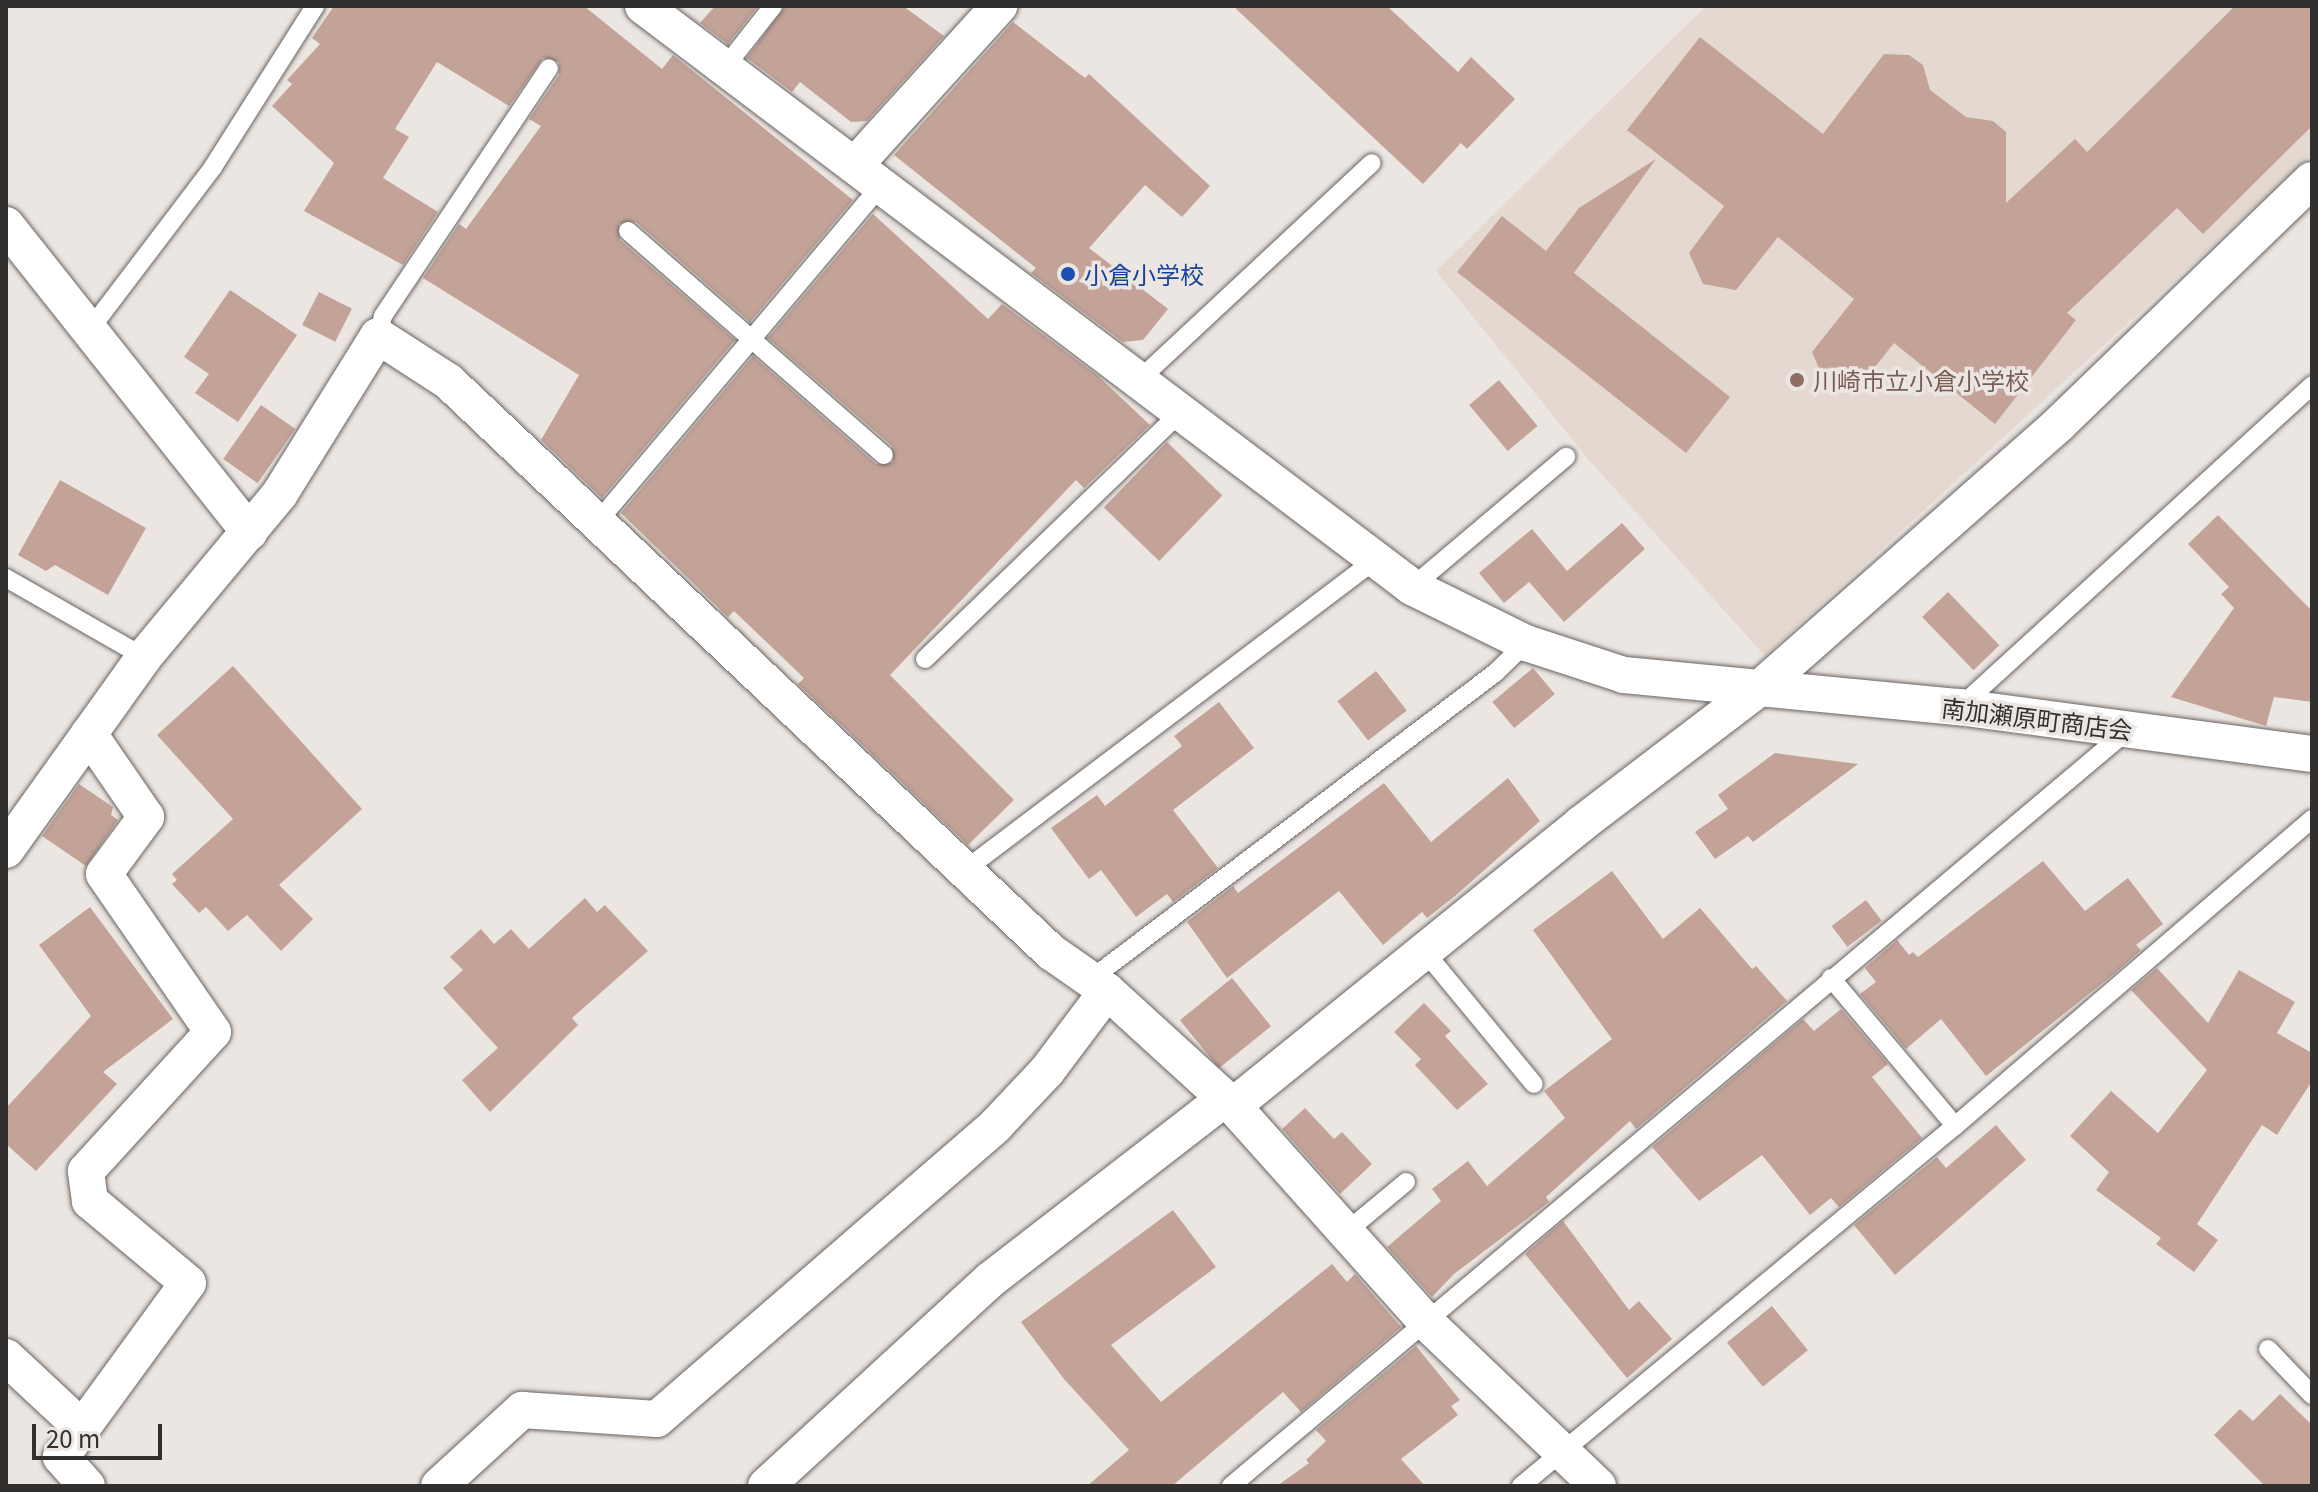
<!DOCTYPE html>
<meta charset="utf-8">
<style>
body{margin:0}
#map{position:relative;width:2318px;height:1492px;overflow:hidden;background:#ece6e2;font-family:Georgia,"Noto Sans JP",serif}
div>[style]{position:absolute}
.built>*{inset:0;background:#e4d8d0}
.building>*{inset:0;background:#c3a398;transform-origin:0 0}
.roads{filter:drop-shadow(0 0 2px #696461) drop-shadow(0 0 2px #696461)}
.service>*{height:18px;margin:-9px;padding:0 9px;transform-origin:9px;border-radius:9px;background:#fff}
.minor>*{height:36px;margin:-18px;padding:0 18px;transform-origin:18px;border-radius:18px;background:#fff}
.dots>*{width:22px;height:22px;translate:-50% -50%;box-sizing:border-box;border:4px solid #ece6e2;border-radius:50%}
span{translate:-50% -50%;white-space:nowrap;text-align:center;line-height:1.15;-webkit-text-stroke:7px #ece6e2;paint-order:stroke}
.transit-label{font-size:24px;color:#164399}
.left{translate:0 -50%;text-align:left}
.education-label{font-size:24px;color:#785e54}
.street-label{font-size:24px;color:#32302f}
.frame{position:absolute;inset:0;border:8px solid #32302f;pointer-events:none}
.scale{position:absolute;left:32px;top:1424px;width:130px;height:36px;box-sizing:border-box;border:4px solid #32302f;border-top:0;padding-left:10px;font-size:24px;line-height:28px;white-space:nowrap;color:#32302f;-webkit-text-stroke:6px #ece6e2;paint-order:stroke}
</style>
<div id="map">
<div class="built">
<div style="clip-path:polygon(1706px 6px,2312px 6px,2312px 154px,1765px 656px,1588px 459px,1436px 271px)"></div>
</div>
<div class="building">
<div style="clip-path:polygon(334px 6px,584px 6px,662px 69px,673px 55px,853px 200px,750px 322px,636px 222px,619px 224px,620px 240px,735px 340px,602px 498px,541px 440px,579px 375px,423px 278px,459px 224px,466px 229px,541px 126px,529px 119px,559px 75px,559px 62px,543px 58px,509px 106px,437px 62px,395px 129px,409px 137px,383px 178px,438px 212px,403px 265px,304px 211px,334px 163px,272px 106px,292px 84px,287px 80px,320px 44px,312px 38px)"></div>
<div style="clip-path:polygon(715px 6px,758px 6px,728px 44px,700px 23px)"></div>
<div style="clip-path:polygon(785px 6px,903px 6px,944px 36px,867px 121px,851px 122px,800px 82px,792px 92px,747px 58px)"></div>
<div style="clip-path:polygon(1233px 6px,1387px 6px,1458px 72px,1471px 57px,1515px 99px,1467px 149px,1461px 143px,1423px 184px)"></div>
<div style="clip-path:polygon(2235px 6px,2312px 6px,2312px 126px,2203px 234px,2177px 208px,2067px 313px,2076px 320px,1995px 424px,1894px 343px,1859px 387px,1825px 382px,1812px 352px,1854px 299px,1778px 237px,1736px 290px,1703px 284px,1689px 253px,1724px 206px,1627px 130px,1700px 37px,1823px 134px,1884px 54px,1909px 55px,1923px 65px,1930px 90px,1966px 117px,1993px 121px,2006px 132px,2006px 203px,2075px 139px,2087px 152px)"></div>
<div style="clip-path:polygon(1013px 22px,1085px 78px,1089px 74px,1210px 186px,1182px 217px,1145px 185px,1089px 248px,1168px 309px,1143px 340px,1123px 342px,1031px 273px,1036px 268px,894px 155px)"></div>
<div style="clip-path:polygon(1656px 159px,1574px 273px,1730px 397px,1686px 453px,1457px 272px,1502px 216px,1546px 251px,1579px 208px)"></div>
<div style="clip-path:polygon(873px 214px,988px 319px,1002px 304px,1097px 375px,1150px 425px,1084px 488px,1076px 480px,890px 675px,1014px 800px,968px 845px,798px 684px,804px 678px,734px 611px,728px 617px,621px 513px,753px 356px,876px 464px,893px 462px,892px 446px,768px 338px)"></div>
<div style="clip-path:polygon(230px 290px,297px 335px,238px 422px,195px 393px,209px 374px,184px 357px)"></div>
<div style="left:319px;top:292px;width:37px;height:37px;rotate:27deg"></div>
<div style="left:1499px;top:380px;width:60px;height:39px;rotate:50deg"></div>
<div style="left:261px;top:405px;width:42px;height:66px;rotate:35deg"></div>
<div style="left:1167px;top:442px;width:77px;height:91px;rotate:44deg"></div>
<div style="clip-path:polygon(60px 480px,146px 528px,108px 595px,55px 565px,46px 571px,18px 555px)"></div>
<div style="clip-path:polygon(2218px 515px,2312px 611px,2312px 702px,2274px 697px,2266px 726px,2171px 697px,2234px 608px,2221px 594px,2229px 587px,2188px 544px)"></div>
<div style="clip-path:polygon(1622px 523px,1645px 549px,1564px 622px,1529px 582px,1504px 603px,1479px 573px,1532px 529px,1567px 571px)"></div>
<div style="left:1948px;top:592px;width:74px;height:36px;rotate:46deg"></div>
<div style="clip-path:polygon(233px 666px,362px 809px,279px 885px,313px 919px,281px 951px,247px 915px,228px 931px,206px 907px,199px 913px,172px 884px,177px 880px,172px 874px,233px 819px,157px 735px)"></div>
<div style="left:1533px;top:668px;width:34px;height:53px;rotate:50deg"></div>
<div style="left:1376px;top:671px;width:50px;height:49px;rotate:52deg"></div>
<div style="clip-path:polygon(1219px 702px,1254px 748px,1173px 810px,1218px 868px,1173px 902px,1167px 894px,1136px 917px,1101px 870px,1089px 879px,1051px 828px,1097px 795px,1105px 806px,1182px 746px,1174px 736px)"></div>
<div style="clip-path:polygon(1775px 753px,1858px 764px,1753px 842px,1748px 836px,1715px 859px,1695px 832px,1728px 809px,1718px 795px)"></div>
<div style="clip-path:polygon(1508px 778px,1540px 821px,1455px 896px,1427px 918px,1422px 912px,1383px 945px,1339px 891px,1227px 978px,1187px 922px,1233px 886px,1238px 893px,1384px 783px,1431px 842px)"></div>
<div style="clip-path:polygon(79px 784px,113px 807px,111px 815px,118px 820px,86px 866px,42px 836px)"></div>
<div style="clip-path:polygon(2043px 861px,2085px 911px,2128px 878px,2163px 924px,2136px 945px,2141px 950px,2115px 973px,1986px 1076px,1941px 1019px,1906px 1049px,1860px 994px,1876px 982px,1865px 968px,1897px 940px,1909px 955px,1913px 952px,1918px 957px)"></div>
<div style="clip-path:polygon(1612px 871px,1663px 939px,1700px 908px,1752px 969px,1756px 966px,1787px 1001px,1636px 1129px,1630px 1121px,1546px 1197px,1549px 1202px,1454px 1274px,1432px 1297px,1387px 1247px,1441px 1201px,1432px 1189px,1468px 1161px,1487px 1186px,1565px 1118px,1544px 1091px,1612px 1039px,1533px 930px)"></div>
<div style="clip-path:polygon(585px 898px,597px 912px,605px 905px,648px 951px,572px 1018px,578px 1025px,490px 1112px,462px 1080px,498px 1048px,443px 988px,463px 970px,450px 957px,481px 929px,494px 944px,511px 929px,529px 949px)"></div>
<div style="left:1866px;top:900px;width:26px;height:43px;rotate:53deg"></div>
<div style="clip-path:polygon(90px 907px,173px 1019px,103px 1072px,117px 1084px,36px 1171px,6px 1144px,6px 1108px,91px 1016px,39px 945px)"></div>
<div style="clip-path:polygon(2157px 968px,2208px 1023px,2239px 970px,2295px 1002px,2277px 1033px,2312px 1053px,2312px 1081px,2277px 1135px,2262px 1125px,2197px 1224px,2218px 1240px,2194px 1272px,2156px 1244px,2161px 1238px,2096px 1190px,2109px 1172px,2070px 1136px,2111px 1091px,2158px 1133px,2207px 1070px,2131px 990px)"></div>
<div style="left:1232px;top:978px;width:62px;height:67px;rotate:51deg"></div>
<div style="clip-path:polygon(1424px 1003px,1451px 1031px,1445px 1036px,1488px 1084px,1457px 1110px,1415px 1065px,1421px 1059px,1394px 1032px)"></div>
<div style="clip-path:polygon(1841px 1009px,1888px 1064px,1872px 1077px,1922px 1138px,1839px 1207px,1831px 1198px,1810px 1215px,1762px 1155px,1699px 1201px,1652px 1147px,1803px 1019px,1814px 1031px)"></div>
<div style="clip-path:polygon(1305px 1108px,1334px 1139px,1342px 1132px,1372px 1164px,1340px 1194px,1282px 1129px)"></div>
<div style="clip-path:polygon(1996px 1125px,2026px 1160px,1895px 1275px,1854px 1225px,1937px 1157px,1946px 1168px)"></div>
<div style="clip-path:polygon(1173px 1210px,1216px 1267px,1111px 1345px,1161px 1402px,1332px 1264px,1347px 1282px,1355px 1274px,1401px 1327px,1301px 1412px,1283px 1392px,1172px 1486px,1087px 1486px,1129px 1450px,1064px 1379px,1021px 1322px)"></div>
<div style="clip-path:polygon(1563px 1221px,1629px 1310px,1639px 1301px,1672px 1339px,1627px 1378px,1525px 1254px)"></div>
<div style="left:1772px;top:1306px;width:57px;height:58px;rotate:51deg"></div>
<div style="clip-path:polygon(1416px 1346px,1460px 1400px,1451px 1406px,1458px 1415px,1401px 1459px,1425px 1486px,1277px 1486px,1309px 1463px,1306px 1460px,1326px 1441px,1316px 1430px)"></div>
<div style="clip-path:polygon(2280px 1394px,2312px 1425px,2312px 1486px,2265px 1486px,2214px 1435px,2240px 1409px,2253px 1421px)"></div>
</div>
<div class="roads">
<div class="service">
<div style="left:725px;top:67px;width:78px;rotate:-51.8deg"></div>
<div style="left:628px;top:231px;width:340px;rotate:41.2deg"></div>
<div style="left:91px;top:328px;width:202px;rotate:-52.8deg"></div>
<div style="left:213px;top:167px;width:191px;rotate:-57.6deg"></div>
<div style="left:378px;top:336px;width:21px;rotate:-76deg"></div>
<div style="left:383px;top:316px;width:298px;rotate:-56.2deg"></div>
<div style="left:1139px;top:380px;width:318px;rotate:-43deg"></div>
<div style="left:595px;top:525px;width:444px;rotate:-49.9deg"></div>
<div style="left:6px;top:578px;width:159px;rotate:29.8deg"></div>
<div style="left:1412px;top:587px;width:202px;rotate:-40.2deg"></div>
<div style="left:925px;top:659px;width:356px;rotate:-44deg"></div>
<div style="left:1961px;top:706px;width:476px;rotate:-42.4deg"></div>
<div style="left:965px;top:870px;width:514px;rotate:-37.09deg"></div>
<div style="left:1425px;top:952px;width:171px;rotate:50.5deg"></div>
<div style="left:1831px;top:978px;width:193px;rotate:50deg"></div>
<div style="left:1091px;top:979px;width:507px;rotate:-37.14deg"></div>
<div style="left:1495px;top:673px;width:43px;rotate:-44.1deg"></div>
<div style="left:1346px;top:1232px;width:78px;rotate:-39.8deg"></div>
<div style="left:2268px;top:1349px;width:64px;rotate:46.3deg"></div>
<div style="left:1231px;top:1486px;width:1173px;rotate:-40.12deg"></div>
<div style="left:1521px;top:1486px;width:564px;rotate:-39.68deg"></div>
<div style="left:1955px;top:1126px;width:471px;rotate:-40.7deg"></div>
</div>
<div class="minor">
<div style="left:643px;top:6px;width:964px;rotate:37.07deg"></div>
<div style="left:1412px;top:587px;width:127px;rotate:26.2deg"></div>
<div style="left:1526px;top:643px;width:103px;rotate:18.1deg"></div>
<div style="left:1624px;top:675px;width:337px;rotate:5.5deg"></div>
<div style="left:1959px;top:707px;width:356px;rotate:7.6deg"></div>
<div style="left:855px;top:165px;width:215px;rotate:-47.8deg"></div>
<div style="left:6px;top:225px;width:392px;rotate:51.6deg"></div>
<div style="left:6px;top:850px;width:237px;rotate:-54.4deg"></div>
<div style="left:144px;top:657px;width:211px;rotate:-50.2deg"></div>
<div style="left:279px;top:495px;width:187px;rotate:-58.1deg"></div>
<div style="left:378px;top:336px;width:85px;rotate:32.9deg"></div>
<div style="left:449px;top:382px;width:829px;rotate:43.44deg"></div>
<div style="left:1051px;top:952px;width:68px;rotate:34.9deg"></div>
<div style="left:1107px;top:991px;width:171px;rotate:42.4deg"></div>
<div style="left:1233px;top:1106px;width:291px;rotate:48.2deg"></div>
<div style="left:1427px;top:1323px;width:236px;rotate:43.6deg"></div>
<div style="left:1233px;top:1106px;width:448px;rotate:-39deg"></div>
<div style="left:1581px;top:824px;width:226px;rotate:-37.3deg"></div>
<div style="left:1761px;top:687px;width:397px;rotate:-41.4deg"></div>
<div style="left:2059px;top:424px;width:351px;rotate:-44deg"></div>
<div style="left:6px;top:1357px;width:101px;rotate:43deg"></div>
<div style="left:87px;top:1486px;width:39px;rotate:-132deg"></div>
<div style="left:61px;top:1457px;width:215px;rotate:-53.9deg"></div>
<div style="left:188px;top:1283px;width:128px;rotate:-140.1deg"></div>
<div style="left:90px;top:1201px;width:30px;rotate:-98deg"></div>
<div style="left:86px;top:1171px;width:188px;rotate:-47.6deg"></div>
<div style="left:213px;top:1032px;width:192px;rotate:-124.6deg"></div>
<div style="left:104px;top:874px;width:71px;rotate:-53.6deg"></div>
<div style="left:146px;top:817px;width:101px;rotate:-124.5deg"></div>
<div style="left:439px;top:1486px;width:113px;rotate:-42.5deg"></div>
<div style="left:522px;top:1410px;width:135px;rotate:3.8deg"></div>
<div style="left:657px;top:1419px;width:449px;rotate:-40.9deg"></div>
<div style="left:996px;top:1125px;width:74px;rotate:-46.6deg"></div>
<div style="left:1047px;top:1071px;width:100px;rotate:-53.1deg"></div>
<div style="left:766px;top:1486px;width:304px;rotate:-42.6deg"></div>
<div style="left:990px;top:1280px;width:296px;rotate:-37.7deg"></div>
</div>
</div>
<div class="dots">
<div style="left:1068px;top:274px;background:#1a4fb4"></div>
<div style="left:1797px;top:380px;background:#8d6e63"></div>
</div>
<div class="transit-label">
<span class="left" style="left:1084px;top:274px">小倉小学校</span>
</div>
<div class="education-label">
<span class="left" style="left:1813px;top:380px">川崎市立小倉小学校</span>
</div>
<div class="street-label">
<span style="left:2037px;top:718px;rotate:7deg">南加瀬原町商店会</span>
</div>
<div class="frame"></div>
<div class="scale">20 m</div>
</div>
